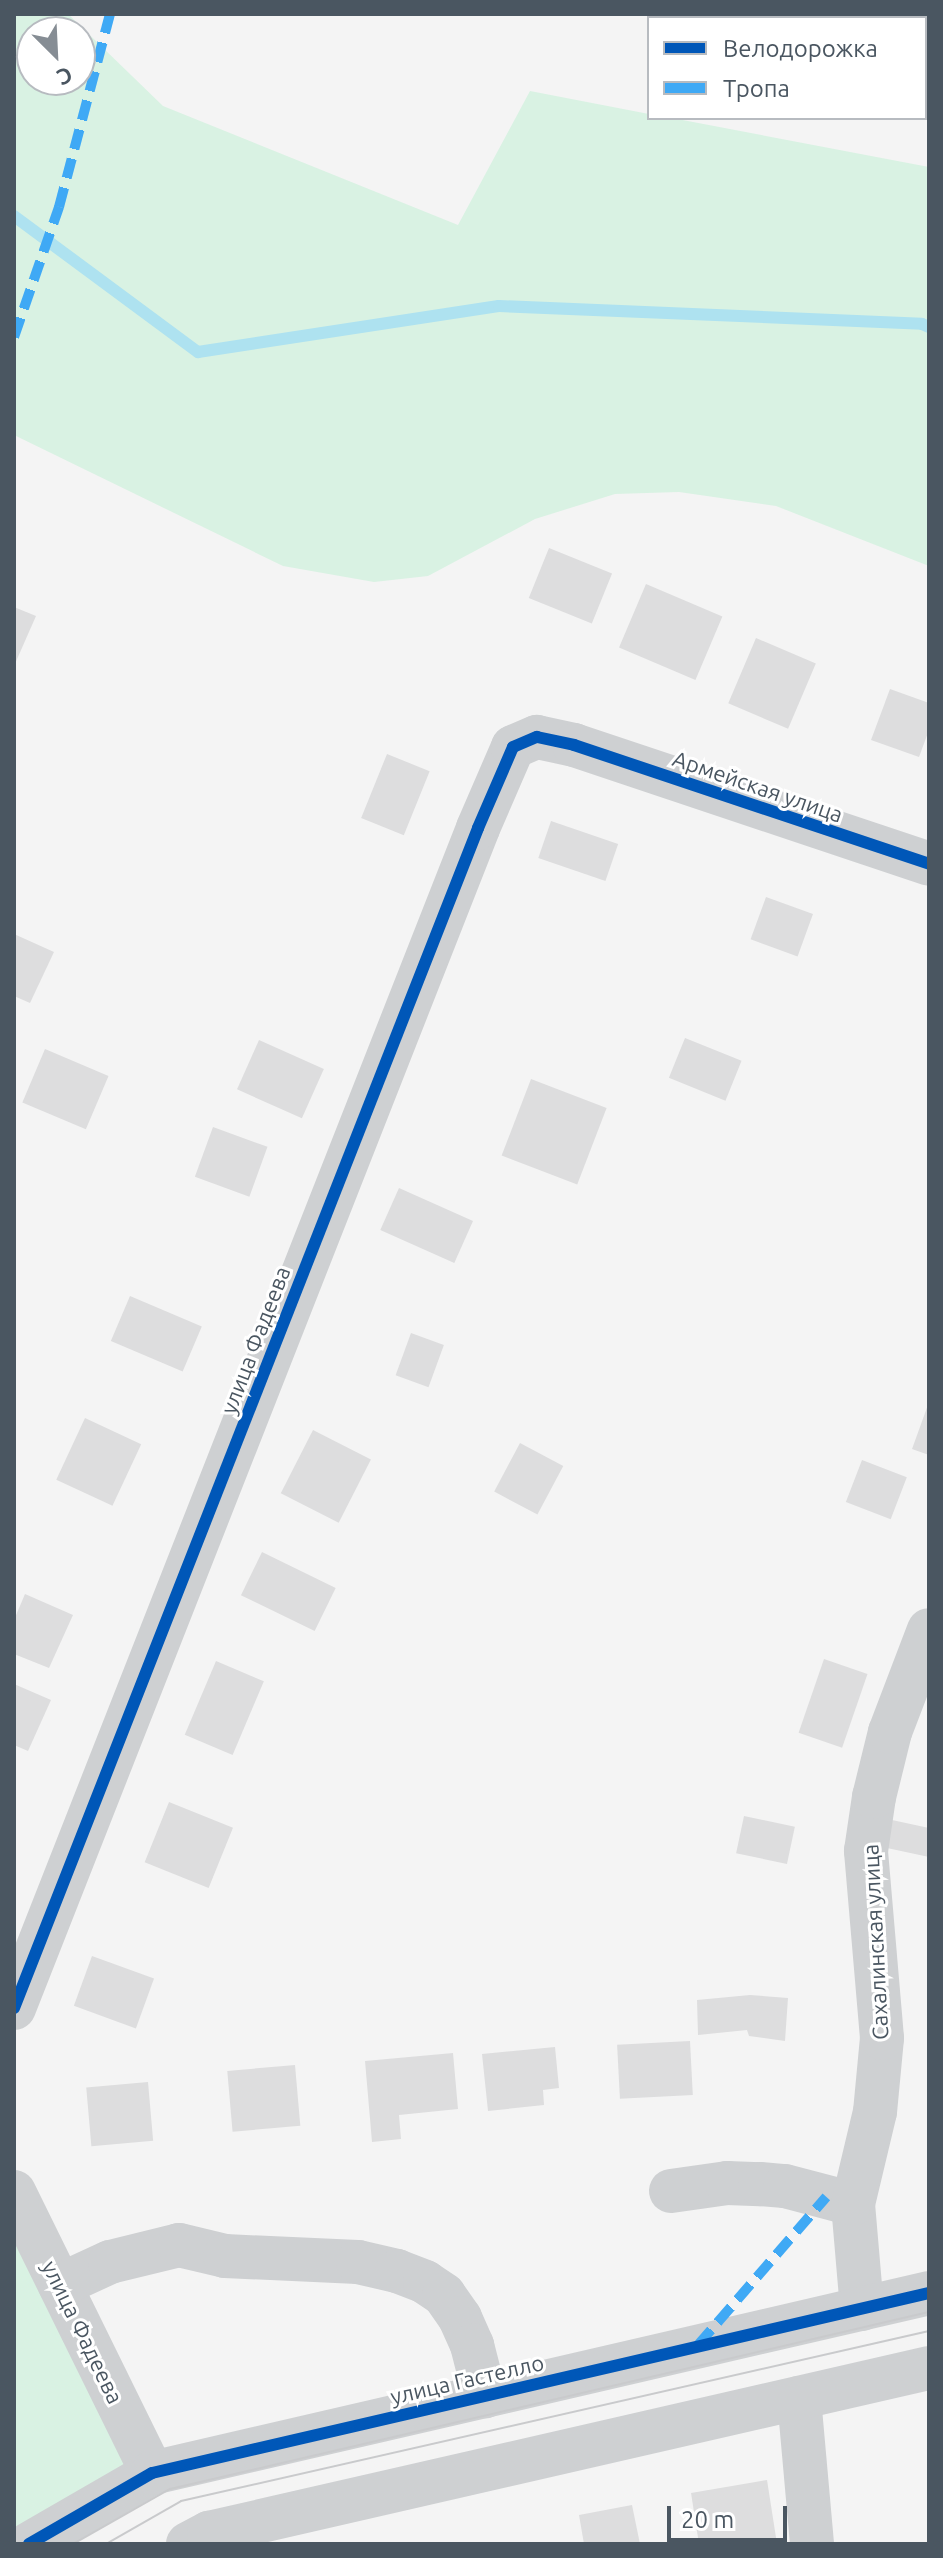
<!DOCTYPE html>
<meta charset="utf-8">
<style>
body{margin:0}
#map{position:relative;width:943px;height:2558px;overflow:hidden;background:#f4f4f4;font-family:Ubuntu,sans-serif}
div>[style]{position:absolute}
.green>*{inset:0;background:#d9f2e3}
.stream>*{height:12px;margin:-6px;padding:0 6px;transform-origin:6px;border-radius:6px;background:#aee2f0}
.building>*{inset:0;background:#ddddde;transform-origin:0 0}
.minor>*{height:44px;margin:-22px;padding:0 22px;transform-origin:22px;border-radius:22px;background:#ced0d2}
.tram>*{height:2px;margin:-1px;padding:0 1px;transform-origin:1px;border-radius:1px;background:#c9cacc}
.quiet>*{height:10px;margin-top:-5px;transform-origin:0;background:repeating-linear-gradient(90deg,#3fa9f5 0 20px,transparent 0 30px)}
.cycleway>*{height:12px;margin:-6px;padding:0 6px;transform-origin:6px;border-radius:6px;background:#0057b8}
span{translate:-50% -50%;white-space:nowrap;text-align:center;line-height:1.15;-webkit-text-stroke:6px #fff;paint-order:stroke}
.street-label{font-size:22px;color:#4a5661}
.frame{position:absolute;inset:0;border:16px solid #4a5661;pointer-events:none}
.legend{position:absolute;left:647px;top:16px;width:280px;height:104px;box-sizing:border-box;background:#fff;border:2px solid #b7bbc0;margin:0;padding:10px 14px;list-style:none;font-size:24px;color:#4a5661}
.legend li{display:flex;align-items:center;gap:16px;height:40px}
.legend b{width:40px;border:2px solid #b7bbc0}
.north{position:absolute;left:16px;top:16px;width:80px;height:80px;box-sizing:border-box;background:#fff;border:2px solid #b7bbc0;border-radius:50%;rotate:156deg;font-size:22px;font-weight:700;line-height:32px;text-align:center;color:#4a5661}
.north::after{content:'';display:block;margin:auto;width:28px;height:36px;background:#868d94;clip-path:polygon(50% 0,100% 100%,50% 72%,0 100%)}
.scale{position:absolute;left:667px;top:2506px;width:120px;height:36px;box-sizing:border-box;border:4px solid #4a5661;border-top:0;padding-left:10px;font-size:24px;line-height:28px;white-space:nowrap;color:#4a5661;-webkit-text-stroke:6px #fff;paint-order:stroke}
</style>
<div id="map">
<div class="green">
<div style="clip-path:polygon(evenodd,14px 14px,68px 14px,163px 106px,458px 225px,530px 91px,649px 114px,649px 118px,672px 118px,929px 167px,929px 566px,776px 506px,679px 492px,615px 494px,535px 519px,428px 576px,374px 582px,283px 566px,14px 435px,14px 14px,32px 32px,80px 32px,80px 80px,32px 80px,32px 32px)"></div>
<div style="clip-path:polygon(14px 2214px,138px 2470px,14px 2541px)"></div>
</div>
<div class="stream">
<div style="left:14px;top:216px;width:229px;rotate:36.5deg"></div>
<div style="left:198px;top:352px;width:304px;rotate:-8.7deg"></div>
<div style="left:499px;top:306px;width:423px;rotate:2.4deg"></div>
<div style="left:922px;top:324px;width:8px;rotate:23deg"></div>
</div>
<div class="building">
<div style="clip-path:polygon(882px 14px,881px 18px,808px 15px,809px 14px)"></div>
<div style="left:549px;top:548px;width:68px;height:54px;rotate:22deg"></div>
<div style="left:646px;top:584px;width:83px;height:69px;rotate:23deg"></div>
<div style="clip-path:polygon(14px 607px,36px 616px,14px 666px)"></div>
<div style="left:756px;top:638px;width:65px;height:71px;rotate:23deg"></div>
<div style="clip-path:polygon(890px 689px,929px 703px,929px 730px,919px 757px,871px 740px)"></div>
<div style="left:387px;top:754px;width:46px;height:69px;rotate:22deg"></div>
<div style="left:551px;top:821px;width:71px;height:39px;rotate:19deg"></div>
<div style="left:766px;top:897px;width:50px;height:45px;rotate:20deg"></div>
<div style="clip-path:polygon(14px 934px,54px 952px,30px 1003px,14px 996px)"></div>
<div style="left:685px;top:1038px;width:61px;height:43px;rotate:22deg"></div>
<div style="left:259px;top:1040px;width:71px;height:54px;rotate:24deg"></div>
<div style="left:45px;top:1049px;width:69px;height:58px;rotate:23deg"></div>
<div style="left:531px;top:1079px;width:81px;height:82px;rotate:21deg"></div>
<div style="left:213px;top:1127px;width:58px;height:53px;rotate:20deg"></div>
<div style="left:399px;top:1188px;width:81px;height:46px;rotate:24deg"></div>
<div style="left:130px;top:1296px;width:78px;height:49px;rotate:23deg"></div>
<div style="left:411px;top:1333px;width:35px;height:45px;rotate:20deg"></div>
<div style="clip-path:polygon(929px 1402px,929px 1455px,912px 1449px)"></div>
<div style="left:85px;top:1418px;width:62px;height:68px;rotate:25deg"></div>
<div style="left:313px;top:1430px;width:65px;height:71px;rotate:27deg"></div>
<div style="left:520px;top:1443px;width:49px;height:55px;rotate:28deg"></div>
<div style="left:862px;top:1460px;width:48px;height:45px;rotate:21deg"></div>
<div style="left:262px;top:1552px;width:82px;height:48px;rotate:26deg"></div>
<div style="clip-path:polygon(25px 1594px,73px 1615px,49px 1668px,14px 1654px,14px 1620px)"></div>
<div style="left:824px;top:1659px;width:46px;height:78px;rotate:19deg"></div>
<div style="left:216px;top:1661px;width:52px;height:80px;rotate:23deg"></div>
<div style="clip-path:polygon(14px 1684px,51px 1700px,28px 1751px,14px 1745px)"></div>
<div style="left:169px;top:1802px;width:69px;height:65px;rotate:22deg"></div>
<div style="left:744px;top:1816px;width:52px;height:38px;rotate:12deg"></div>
<div style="clip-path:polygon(892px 1820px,929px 1828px,929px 1857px,887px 1848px)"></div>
<div style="left:92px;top:1956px;width:66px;height:53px;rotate:20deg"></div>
<div style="clip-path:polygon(750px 1995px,788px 1998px,785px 2041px,749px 2036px,747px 2030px,698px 2035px,697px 2000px)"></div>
<div style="left:690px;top:2041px;width:54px;height:73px;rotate:87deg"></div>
<div style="clip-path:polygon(555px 2047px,559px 2088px,543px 2090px,544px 2105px,488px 2111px,482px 2054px)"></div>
<div style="clip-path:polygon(453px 2053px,458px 2109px,399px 2115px,401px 2139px,372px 2142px,365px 2061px)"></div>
<div style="left:295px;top:2065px;width:61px;height:68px;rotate:85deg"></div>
<div style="left:148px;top:2082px;width:59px;height:62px;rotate:85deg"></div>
<div style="clip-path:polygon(767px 2480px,777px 2544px,699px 2544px,691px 2493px)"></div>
<div style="clip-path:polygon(632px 2505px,640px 2544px,584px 2544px,579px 2515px)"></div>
</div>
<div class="minor">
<div style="left:14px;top:2008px;width:1268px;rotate:-68.53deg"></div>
<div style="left:478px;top:828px;width:88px;rotate:-66.6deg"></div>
<div style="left:513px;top:747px;width:26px;rotate:-23deg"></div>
<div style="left:537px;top:737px;width:38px;rotate:12deg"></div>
<div style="left:574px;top:745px;width:374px;rotate:18.5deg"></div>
<div style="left:671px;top:2191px;width:57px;rotate:-8.1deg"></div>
<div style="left:727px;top:2183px;width:33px;rotate:2deg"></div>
<div style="left:760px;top:2184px;width:25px;rotate:5deg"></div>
<div style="left:785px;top:2186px;width:70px;rotate:14.8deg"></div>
<div style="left:14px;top:2192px;width:313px;rotate:63.8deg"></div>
<div style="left:60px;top:2285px;width:55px;rotate:-24.7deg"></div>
<div style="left:110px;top:2262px;width:71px;rotate:-13.8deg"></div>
<div style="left:179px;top:2245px;width:47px;rotate:13.4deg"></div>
<div style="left:225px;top:2256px;width:133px;rotate:2.6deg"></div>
<div style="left:358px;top:2262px;width:40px;rotate:13deg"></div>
<div style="left:397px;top:2271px;width:30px;rotate:21deg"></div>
<div style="left:425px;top:2282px;width:23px;rotate:34deg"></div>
<div style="left:444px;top:2295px;width:28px;rotate:55deg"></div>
<div style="left:460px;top:2318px;width:30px;rotate:66deg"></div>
<div style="left:472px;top:2345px;width:53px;rotate:75.7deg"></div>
<div style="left:862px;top:2309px;width:105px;rotate:-94.9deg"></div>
<div style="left:853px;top:2204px;width:95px;rotate:-76.6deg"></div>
<div style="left:875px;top:2112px;width:74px;rotate:-84.6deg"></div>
<div style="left:882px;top:2038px;width:188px;rotate:-94.9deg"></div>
<div style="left:866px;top:1851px;width:55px;rotate:-81.6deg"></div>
<div style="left:874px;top:1797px;width:67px;rotate:-76.2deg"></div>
<div style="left:890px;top:1732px;width:109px;rotate:-69.1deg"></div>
<div style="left:799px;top:2398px;width:147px;rotate:84.9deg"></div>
<div style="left:29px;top:2544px;width:142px;rotate:-30deg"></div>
<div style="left:152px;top:2473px;width:798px;rotate:-13.04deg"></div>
<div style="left:188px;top:2544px;width:24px;rotate:-28deg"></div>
<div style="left:209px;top:2533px;width:739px;rotate:-12.91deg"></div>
</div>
<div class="tram">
<div style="left:73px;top:2544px;width:112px;rotate:-29.6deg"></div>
<div style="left:170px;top:2489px;width:779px;rotate:-13.13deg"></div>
<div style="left:106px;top:2544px;width:86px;rotate:-29.8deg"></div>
<div style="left:181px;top:2501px;width:767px;rotate:-12.8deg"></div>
</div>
<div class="quiet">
<div style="left:14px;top:337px;width:138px;rotate:-70.9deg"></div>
<div style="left:59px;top:207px;width:200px;rotate:-75.2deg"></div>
<div style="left:698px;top:2345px;width:196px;rotate:-49.1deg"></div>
</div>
<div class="cycleway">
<div style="left:14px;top:2008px;width:1268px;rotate:-68.53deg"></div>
<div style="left:478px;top:828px;width:88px;rotate:-66.6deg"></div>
<div style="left:513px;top:747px;width:26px;rotate:-23deg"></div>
<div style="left:537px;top:737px;width:38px;rotate:12deg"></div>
<div style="left:574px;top:745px;width:374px;rotate:18.5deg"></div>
<div style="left:29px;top:2544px;width:142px;rotate:-30deg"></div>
<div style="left:152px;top:2473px;width:798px;rotate:-13.04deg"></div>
</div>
<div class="street-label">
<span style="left:758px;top:786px;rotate:19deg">Армейская улица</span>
<span style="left:255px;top:1340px;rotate:-69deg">улица Фадеева</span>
<span style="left:875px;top:1942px;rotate:-93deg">Сахалинская улица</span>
<span style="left:83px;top:2332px;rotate:64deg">улица Фадеева</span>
<span style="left:467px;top:2379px;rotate:-13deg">улица Гастелло</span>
</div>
<div class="frame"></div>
<ul class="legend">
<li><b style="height:10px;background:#0057b8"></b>Велодорожка</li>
<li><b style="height:10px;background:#3fa9f5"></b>Тропа</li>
</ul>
<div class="north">С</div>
<div class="scale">20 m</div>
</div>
